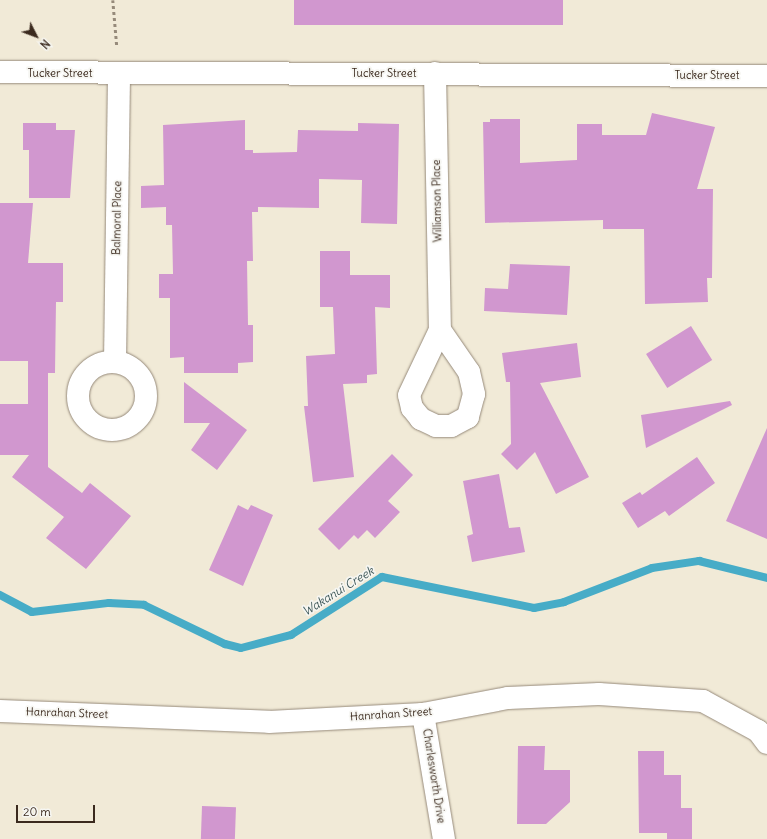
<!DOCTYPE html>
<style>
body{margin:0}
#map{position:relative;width:767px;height:839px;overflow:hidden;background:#f1ead7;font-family:Delius,sans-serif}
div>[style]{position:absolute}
.stream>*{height:8px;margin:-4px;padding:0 4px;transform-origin:4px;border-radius:4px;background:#47acc7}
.building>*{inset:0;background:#d197cf;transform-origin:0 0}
.path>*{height:2.5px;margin-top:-1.25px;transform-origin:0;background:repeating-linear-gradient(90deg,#968a7a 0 3px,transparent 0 6px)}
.roads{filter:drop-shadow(0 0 1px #968a7a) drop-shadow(0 0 1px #968a7a)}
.minor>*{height:22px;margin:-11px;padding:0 11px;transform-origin:11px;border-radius:11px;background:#fff}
.minor>.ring{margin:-11px;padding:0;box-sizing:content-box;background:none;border:22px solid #fff;border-radius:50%}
span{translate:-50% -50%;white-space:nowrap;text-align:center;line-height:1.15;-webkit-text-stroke:3.5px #f6f6f2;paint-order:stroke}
.street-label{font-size:11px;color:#3b2a1e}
.water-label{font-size:12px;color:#3f5859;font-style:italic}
.north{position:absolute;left:16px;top:16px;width:40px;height:40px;-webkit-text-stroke:3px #f6f6f2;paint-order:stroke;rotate:132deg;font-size:11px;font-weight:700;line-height:16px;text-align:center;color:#3b2a1e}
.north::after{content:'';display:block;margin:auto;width:14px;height:18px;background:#3b2a1e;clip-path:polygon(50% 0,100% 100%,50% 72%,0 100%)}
.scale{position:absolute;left:16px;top:805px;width:79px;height:18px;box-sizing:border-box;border:2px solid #3b2a1e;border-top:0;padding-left:5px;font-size:12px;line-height:14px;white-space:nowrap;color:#3b2a1e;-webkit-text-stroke:3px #f6f6f2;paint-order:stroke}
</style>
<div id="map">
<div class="stream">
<div style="left:0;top:595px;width:36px;rotate:28deg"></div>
<div style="left:32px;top:612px;width:78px;rotate:-6.7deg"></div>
<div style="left:109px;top:603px;width:35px;rotate:3deg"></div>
<div style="left:144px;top:605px;width:90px;rotate:25.7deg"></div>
<div style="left:225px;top:644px;width:16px;rotate:14deg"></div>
<div style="left:241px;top:648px;width:52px;rotate:-14.6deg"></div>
<div style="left:291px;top:635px;width:108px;rotate:-32.5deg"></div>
<div style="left:382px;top:577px;width:155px;rotate:11.5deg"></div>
<div style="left:534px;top:608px;width:31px;rotate:-11deg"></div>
<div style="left:564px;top:602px;width:94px;rotate:-21.1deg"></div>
<div style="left:652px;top:568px;width:48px;rotate:-8.5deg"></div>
<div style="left:699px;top:561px;width:70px;rotate:14deg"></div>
</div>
<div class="building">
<div style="left:294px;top:0;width:269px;height:25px"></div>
<div style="clip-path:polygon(652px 113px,715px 127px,697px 189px,713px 189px,712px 278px,707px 278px,708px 302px,645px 304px,644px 229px,603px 229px,603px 220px,485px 223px,483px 122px,490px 122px,490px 119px,520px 119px,520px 163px,577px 160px,577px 124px,602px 124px,602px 135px,646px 135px)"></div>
<div style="clip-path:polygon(245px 120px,245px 150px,253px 150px,253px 153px,297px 152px,298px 130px,358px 131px,358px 123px,399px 124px,397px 224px,361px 223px,362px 180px,319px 179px,319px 208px,258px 207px,258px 212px,252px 212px,253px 261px,247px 261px,248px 325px,253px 325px,253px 362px,238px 363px,238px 373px,184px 373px,184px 357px,170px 358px,170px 298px,159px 298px,159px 274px,173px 274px,172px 225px,166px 225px,166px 207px,141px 208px,141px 186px,164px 185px,163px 125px)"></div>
<div style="clip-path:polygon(23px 123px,56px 123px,56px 130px,75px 130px,70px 198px,29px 198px,29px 150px,23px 150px)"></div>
<div style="clip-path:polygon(0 203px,33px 203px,28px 263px,63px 263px,63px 302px,56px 302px,55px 373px,48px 373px,48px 467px,82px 493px,90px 483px,131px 516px,86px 569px,46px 538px,64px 517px,12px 477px,29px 455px,0 455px,0 404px,28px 404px,28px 361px,0 361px)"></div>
<div style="clip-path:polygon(320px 251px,350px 251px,350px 275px,390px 275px,390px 308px,375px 307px,377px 374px,367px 375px,367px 383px,343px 384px,354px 477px,313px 482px,304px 406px,308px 406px,306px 356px,335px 354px,333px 307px,320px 307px)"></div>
<div style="clip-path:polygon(510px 264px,570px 266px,567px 315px,484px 311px,485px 288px,508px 289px)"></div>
<div style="left:691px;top:326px;width:40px;height:53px;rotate:58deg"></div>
<div style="clip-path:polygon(577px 343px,581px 377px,540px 383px,589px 477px,556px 494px,535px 452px,517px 470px,501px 454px,511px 444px,510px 382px,506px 382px,502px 353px)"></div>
<div style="clip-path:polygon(184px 382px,247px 430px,217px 470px,191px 450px,210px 423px,184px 423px)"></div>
<div style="clip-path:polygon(730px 401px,732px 405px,646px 448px,641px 415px)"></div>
<div style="clip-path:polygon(767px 428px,767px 539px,726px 521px)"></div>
<div style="clip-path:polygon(392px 454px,413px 475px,388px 501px,400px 512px,375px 538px,367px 530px,358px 539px,354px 535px,339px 550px,318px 529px)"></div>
<div style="clip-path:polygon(697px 457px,715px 483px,669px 516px,665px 511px,638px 528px,622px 503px,640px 492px,642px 495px)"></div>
<div style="clip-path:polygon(499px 474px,509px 528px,520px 527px,525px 552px,472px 562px,467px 536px,473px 534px,463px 481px)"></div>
<div style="clip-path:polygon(238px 505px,248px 510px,251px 505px,273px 515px,243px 586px,209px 570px)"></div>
<div style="clip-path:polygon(518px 746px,545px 746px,544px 770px,570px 770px,570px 802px,546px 824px,517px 824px)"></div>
<div style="clip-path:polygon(638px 751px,664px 751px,664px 775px,681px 775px,681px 808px,692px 808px,692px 839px,667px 839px,667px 833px,639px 833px)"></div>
<div style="left:202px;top:806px;width:34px;height:33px;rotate:2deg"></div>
</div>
<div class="path">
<div style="left:113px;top:0;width:47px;rotate:85.1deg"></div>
</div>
<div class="roads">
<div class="minor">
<div style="left:0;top:72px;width:767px;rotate:0.3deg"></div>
<div style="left:435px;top:73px;width:257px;rotate:88.9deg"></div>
<div style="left:440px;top:330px;width:51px;rotate:55.4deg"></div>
<div style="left:469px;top:372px;width:23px;rotate:77deg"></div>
<div style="left:474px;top:394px;width:24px;rotate:105deg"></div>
<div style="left:468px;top:417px;width:19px;rotate:152deg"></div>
<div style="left:451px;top:426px;width:15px;rotate:180deg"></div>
<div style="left:436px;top:426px;width:17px;rotate:-155deg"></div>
<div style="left:421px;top:419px;width:14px;rotate:-129deg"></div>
<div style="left:412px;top:408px;width:13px;rotate:-103deg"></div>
<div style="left:409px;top:395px;width:72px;rotate:-64.5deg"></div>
<div style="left:115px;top:362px;width:289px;rotate:-89.2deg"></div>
<div class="ring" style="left:78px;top:362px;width:46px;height:46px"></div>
<div style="left:0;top:711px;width:269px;rotate:2.3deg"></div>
<div style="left:269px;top:722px;width:154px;rotate:-3deg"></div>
<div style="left:423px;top:714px;width:86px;rotate:-10.7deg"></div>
<div style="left:508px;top:698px;width:91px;rotate:-2.5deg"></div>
<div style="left:599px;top:694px;width:104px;rotate:3.9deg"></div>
<div style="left:703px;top:701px;width:63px;rotate:28.6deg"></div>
<div style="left:758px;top:731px;width:15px;rotate:53deg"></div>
<div style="left:423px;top:714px;width:127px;rotate:80.5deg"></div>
</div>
</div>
<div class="street-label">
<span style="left:60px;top:73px">Tucker Street</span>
<span style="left:384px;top:73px">Tucker Street</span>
<span style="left:707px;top:75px">Tucker Street</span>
<span style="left:437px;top:201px;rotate:-91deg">Williamson Place</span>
<span style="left:117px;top:218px;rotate:-89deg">Balmoral Place</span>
<span style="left:67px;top:713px;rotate:2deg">Hanrahan Street</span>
<span style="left:391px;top:714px;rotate:-4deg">Hanrahan Street</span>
<span style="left:434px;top:776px;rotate:81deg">Charlesworth Drive</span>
</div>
<div class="water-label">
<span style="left:338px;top:591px;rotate:-32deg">Wakanui Creek</span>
</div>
<div class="north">N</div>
<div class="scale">20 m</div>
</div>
